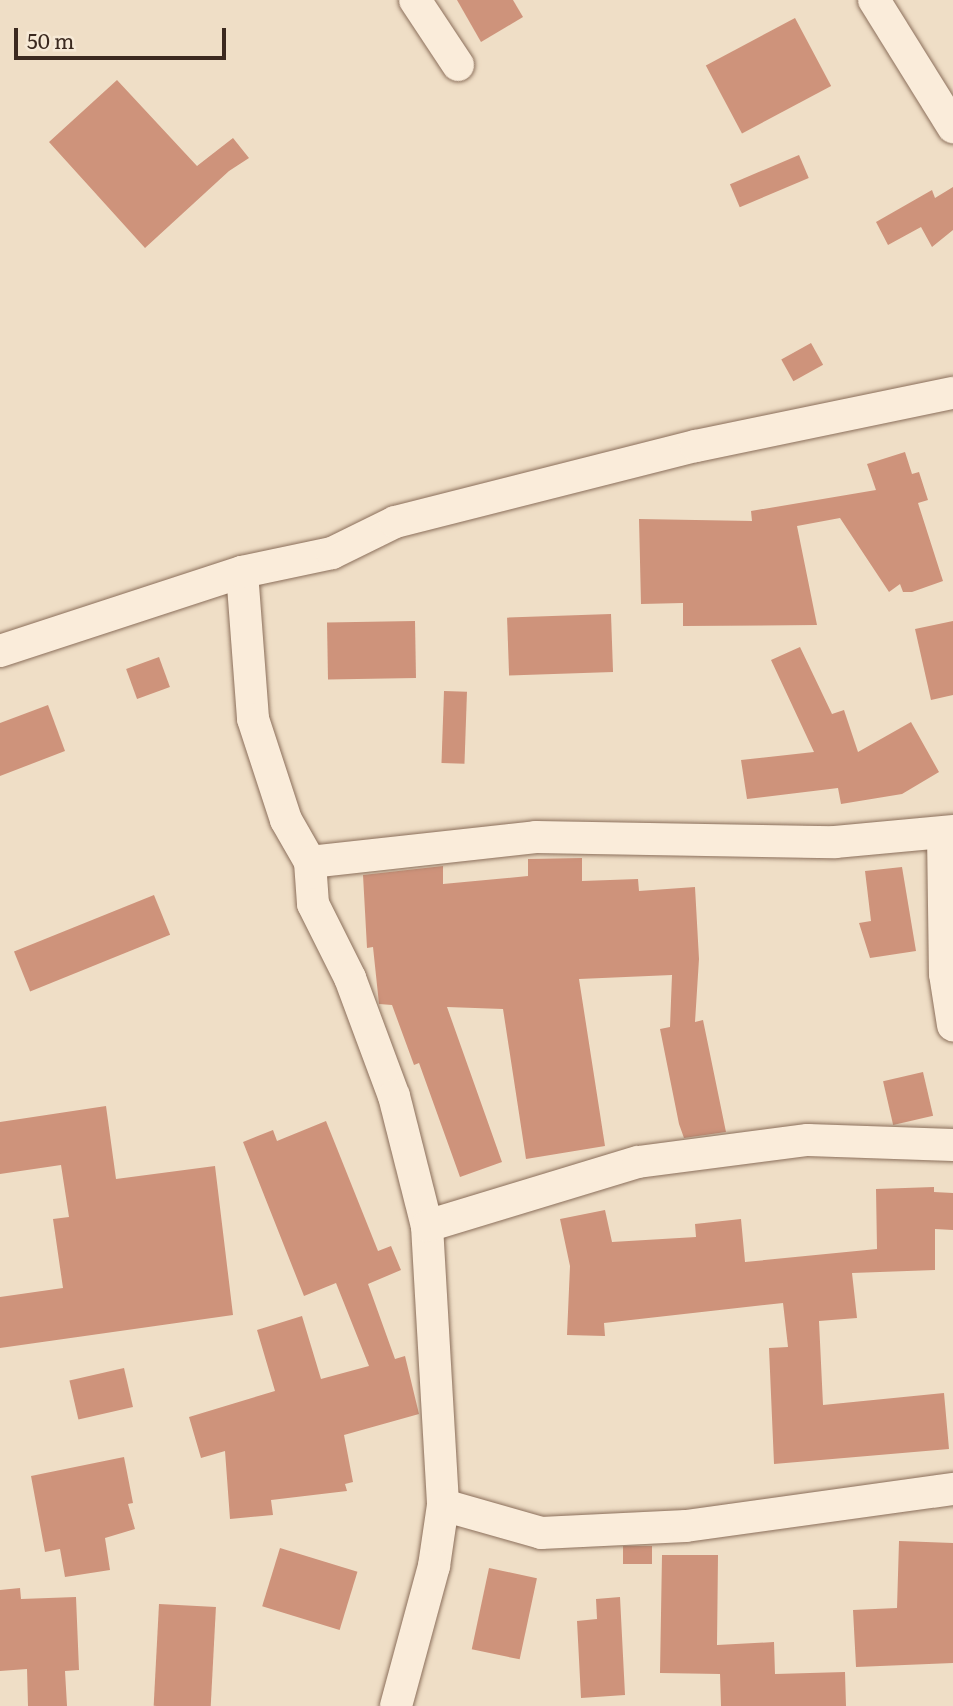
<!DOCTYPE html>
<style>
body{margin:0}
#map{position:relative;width:953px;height:1706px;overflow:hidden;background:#efdec6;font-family:Literata,serif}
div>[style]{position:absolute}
.building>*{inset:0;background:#ce937b;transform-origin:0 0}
.roads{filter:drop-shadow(0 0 2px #8b6f5b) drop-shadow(0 0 2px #8b6f5b)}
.minor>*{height:32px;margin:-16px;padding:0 16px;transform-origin:16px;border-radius:16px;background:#faecda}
span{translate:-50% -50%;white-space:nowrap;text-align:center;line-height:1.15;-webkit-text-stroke:5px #f6e9d6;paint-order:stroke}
.scale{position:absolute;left:14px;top:28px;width:212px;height:32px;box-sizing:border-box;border:4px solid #3b291f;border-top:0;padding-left:9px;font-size:21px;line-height:24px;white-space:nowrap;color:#3b291f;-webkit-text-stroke:5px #f6e9d6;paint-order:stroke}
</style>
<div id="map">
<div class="building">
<div style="clip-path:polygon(457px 0,513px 0,523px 17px,481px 42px)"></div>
<div style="left:795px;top:18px;width:77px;height:101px;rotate:62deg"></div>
<div style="clip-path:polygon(117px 80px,197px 166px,233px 138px,249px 158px,229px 171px,145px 248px,49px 142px)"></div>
<div style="left:799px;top:155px;width:25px;height:75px;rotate:67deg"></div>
<div style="clip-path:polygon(953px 187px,953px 230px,932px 247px,921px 227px,888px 245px,876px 222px,932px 190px,935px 198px)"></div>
<div style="left:811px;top:343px;width:25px;height:34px;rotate:61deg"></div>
<div style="clip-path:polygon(905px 452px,912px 474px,919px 472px,928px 500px,918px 503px,943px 581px,912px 592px,903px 592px,900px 584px,889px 592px,840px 518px,797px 526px,817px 625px,683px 626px,683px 603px,641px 604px,639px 519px,752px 521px,751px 511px,876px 490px,867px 464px)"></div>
<div style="left:611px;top:614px;width:58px;height:104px;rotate:88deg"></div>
<div style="left:415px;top:621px;width:57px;height:88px;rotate:89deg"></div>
<div style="clip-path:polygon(953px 621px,953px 695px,931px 700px,915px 629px)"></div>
<div style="clip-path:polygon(800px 647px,832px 714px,844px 710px,858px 752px,911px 722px,939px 772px,902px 794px,841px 804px,838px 788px,747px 799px,741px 760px,814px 752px,771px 660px)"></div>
<div style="left:159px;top:657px;width:32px;height:35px;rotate:70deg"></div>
<div style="left:444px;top:691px;width:23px;height:72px;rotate:2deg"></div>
<div style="clip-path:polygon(48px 705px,65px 751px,0 776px,0 723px)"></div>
<div style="clip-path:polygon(582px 858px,582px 881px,638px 879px,639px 891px,695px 887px,699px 959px,695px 1022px,703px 1020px,726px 1132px,684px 1138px,679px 1124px,660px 1029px,670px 1027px,672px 975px,579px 979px,605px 1146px,526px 1159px,503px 1009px,447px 1007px,502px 1162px,460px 1177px,419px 1063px,414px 1065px,392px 1005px,379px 1004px,373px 947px,367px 948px,363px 875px,443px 866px,443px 884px,528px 876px,528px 859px)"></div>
<div style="clip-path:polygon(902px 867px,916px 951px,870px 958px,859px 923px,871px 921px,865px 871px)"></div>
<div style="left:154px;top:895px;width:43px;height:151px;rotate:68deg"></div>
<div style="left:923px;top:1072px;width:45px;height:41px;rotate:77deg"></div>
<div style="clip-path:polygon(106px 1106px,116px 1179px,215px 1166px,233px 1315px,0 1348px,0 1297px,63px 1288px,53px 1219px,69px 1217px,61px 1165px,0 1174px,0 1122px)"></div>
<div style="clip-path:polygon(326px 1121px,378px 1251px,391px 1246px,401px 1270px,368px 1284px,395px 1359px,405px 1356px,419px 1414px,344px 1435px,353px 1482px,345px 1484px,347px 1491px,271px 1500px,273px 1515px,230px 1519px,225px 1451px,201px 1458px,189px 1417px,275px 1391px,257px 1330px,302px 1316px,321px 1379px,369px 1366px,336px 1283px,304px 1296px,243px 1142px,273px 1130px,277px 1141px)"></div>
<div style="clip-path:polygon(934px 1187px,934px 1192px,953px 1193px,953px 1230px,935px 1229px,935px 1270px,852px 1273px,857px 1318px,819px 1321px,823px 1405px,944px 1393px,949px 1449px,774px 1464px,769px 1348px,788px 1347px,783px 1303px,604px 1323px,605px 1336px,567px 1335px,570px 1266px,560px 1219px,605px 1210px,612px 1242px,696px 1237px,695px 1224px,741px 1219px,745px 1262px,877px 1249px,876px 1189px)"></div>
<div style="left:124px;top:1368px;width:40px;height:56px;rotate:77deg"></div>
<div style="clip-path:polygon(124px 1457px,133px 1503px,128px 1504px,135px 1529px,105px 1538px,110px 1570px,65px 1577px,60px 1549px,45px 1552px,31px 1476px)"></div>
<div style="clip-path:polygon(899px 1541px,953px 1543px,953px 1663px,856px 1667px,853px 1610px,897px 1608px)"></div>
<div style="left:652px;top:1546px;width:18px;height:29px;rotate:90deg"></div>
<div style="left:280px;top:1548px;width:81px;height:61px;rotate:17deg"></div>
<div style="clip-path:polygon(662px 1555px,718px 1555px,717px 1645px,774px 1642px,775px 1674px,845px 1672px,846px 1706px,721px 1706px,720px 1674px,660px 1673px)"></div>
<div style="left:489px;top:1568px;width:49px;height:83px;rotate:12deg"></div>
<div style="clip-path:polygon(20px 1588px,21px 1599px,76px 1597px,79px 1670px,65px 1671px,67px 1706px,28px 1706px,27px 1669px,0 1671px,0 1590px)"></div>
<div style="clip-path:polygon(620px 1597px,625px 1695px,581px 1698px,577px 1621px,597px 1619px,596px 1599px)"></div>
<div style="left:159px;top:1604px;width:57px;height:102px;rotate:3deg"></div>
</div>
<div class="roads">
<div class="minor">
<div style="left:415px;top:0;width:78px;rotate:56.5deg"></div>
<div style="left:874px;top:0;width:150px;rotate:58.1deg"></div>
<div style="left:242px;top:572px;width:147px;rotate:85.7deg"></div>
<div style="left:253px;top:719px;width:106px;rotate:71.9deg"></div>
<div style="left:286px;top:820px;width:48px;rotate:60.3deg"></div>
<div style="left:310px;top:862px;width:42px;rotate:85.9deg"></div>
<div style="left:313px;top:904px;width:83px;rotate:63.4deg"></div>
<div style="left:350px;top:978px;width:126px;rotate:69.6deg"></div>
<div style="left:394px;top:1096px;width:134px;rotate:75.8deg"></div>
<div style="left:427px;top:1226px;width:279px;rotate:86.7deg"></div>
<div style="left:443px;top:1505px;width:62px;rotate:98.4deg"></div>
<div style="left:434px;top:1566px;width:145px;rotate:105.2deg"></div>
<div style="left:0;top:651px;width:255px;rotate:-18.1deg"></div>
<div style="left:242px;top:572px;width:92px;rotate:-11.9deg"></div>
<div style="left:332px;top:553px;width:70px;rotate:-26.2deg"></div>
<div style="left:395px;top:522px;width:310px;rotate:-14.2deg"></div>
<div style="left:696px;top:446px;width:262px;rotate:-11.7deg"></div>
<div style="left:943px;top:834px;width:140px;rotate:89.2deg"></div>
<div style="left:945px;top:974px;width:52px;rotate:81.1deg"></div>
<div style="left:310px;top:862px;width:227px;rotate:-6.3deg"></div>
<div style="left:536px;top:837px;width:299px;rotate:1deg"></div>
<div style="left:835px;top:842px;width:119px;rotate:-5.3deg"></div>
<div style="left:427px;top:1226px;width:220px;rotate:-16.9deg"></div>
<div style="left:638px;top:1162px;width:171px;rotate:-7.4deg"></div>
<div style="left:808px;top:1140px;width:145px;rotate:2deg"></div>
<div style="left:443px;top:1505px;width:102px;rotate:15.9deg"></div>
<div style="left:541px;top:1533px;width:145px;rotate:-2.8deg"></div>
<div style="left:686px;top:1526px;width:270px;rotate:-7.9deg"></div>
</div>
</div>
<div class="scale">50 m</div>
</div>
